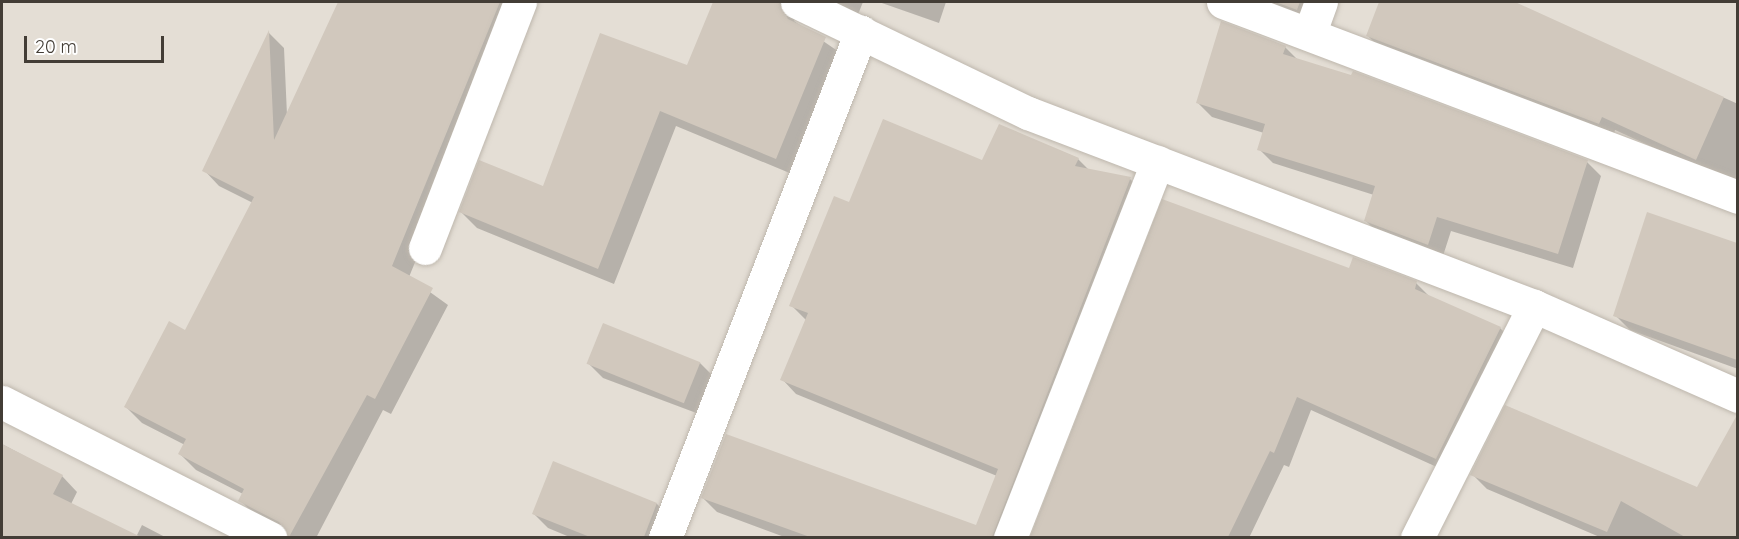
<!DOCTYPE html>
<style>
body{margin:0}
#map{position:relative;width:1739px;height:539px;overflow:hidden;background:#f1ede6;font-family:Quicksand,sans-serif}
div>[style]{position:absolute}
.residential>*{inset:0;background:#e4ded5;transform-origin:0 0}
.shadow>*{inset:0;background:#0003}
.building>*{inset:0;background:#d1c8bd;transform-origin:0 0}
.roads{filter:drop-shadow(0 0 2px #beb7ad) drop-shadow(0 0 2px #beb7ad)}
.street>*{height:33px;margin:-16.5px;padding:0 16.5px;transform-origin:16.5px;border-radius:16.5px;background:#fff}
span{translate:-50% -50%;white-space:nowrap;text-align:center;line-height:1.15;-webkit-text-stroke:4.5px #fff;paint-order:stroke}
.frame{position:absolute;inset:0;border:3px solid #433d36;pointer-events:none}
.scale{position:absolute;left:24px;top:36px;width:140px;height:27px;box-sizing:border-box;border:3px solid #433d36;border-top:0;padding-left:8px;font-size:18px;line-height:21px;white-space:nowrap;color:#433d36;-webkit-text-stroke:4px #fff;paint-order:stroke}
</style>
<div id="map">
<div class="residential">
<div style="left:2px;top:2px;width:1735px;height:535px"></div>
</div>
<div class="shadow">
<div style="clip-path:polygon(340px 2px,522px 2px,409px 277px,448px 305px,391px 414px,383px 410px,316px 538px,288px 538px,256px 516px,240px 500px,243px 494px,196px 470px,180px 454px,185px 445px,142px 423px,126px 407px,186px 332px,253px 203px,219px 186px,204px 170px,269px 33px,284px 48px,287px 115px)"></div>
<div style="clip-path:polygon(714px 2px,751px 13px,755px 2px,811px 2px,802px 2px,794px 21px,842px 54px,792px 174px,676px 126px,614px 284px,477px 228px,461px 212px,543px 188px,688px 67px)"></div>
<div style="clip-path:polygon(824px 2px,863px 2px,857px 17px)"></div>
<div style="clip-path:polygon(879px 2px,946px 2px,939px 23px)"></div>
<div style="clip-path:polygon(1248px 2px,1318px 2px,1311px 23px)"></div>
<div style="clip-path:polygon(1380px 2px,1511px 2px,1738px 104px,1738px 186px,1615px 130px,1613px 137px,1381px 49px,1368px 36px)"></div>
<div style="clip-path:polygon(1285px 47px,1299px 61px,1587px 162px,1601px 176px,1573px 268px,1451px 231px,1442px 259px,1380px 235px,1366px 221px,1374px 195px,1273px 163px,1259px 149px,1264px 133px,1212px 117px,1198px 103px)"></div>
<div style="clip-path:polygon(1078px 159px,1089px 170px,1130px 179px,1144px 193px,1010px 538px,787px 538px,717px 512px,702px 497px,977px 527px,997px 476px,796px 394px,782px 379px,806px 320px,791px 305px,850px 204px,983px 162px)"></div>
<div style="clip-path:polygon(1163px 201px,1350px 270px,1416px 283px,1430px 297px,1500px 328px,1514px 342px,1450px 473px,1311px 410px,1289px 467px,1284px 465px,1249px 538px,1032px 538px)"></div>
<div style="clip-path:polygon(1648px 214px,1738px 245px,1738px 369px,1630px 330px,1615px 315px)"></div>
<div style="clip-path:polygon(604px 325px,700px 363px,714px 377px,699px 414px,603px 378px,589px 364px)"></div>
<div style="clip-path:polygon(1738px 418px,1738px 538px,1602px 538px,1487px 489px,1472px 474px,1698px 489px)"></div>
<div style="clip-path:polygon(2px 444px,62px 476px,77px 492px,71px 504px,136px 537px,142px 525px,167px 538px,2px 538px)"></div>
<div style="clip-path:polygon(554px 463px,657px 504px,671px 519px,663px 538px,572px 538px,548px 528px,534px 514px)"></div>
</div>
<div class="building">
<div style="clip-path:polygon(338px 2px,500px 2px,392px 266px,433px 288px,375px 399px,367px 395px,289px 537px,279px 522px,238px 501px,244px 489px,178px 454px,186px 439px,124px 407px,169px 321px,185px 330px,254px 197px,202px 171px,269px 30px,274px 140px)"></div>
<div style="clip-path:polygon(713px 2px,779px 2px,788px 19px,826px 37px,776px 159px,660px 111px,598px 269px,459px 212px,479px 160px,543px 186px,600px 33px,687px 65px)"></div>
<div style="clip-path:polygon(1275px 2px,1300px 2px,1297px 10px)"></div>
<div style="clip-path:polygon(1379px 2px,1515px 2px,1724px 97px,1696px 160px,1602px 117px,1599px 124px,1366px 36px)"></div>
<div style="clip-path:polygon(1221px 21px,1286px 46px,1283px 54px,1351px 75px,1353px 71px,1588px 160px,1558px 254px,1437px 217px,1428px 245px,1364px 221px,1375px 186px,1257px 150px,1265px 124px,1196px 103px)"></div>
<div style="clip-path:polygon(883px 119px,982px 160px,999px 124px,1079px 158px,1075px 166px,1131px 177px,992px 537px,810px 537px,701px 498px,726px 434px,976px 525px,998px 469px,780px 380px,808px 313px,789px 306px,834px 196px,849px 202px)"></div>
<div style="clip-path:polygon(1162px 199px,1349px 268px,1353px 257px,1417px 281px,1415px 289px,1501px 327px,1436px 459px,1297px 397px,1274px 453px,1270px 451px,1228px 537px,1030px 537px)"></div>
<div style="clip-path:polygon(1647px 212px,1737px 243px,1737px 360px,1613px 316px)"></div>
<div style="left:603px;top:323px;width:105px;height:44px;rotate:22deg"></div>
<div style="clip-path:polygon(1505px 405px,1697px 487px,1737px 415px,1737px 537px,1685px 537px,1621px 501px,1607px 532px,1470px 475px)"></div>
<div style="clip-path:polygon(2px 444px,63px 475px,53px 494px,141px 537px,2px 537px)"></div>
<div style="clip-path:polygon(553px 461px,657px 503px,644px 537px,590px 537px,532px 514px)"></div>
</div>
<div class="roads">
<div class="street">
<div style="left:797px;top:2px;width:256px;rotate:25.7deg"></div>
<div style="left:1028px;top:113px;width:542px;rotate:20.88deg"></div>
<div style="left:1534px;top:306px;width:223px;rotate:23.8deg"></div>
<div style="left:1223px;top:2px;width:551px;rotate:20.74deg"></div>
<div style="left:1310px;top:32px;width:32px;rotate:-70deg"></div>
<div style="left:425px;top:248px;width:264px;rotate:-68.9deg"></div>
<div style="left:2px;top:402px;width:301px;rotate:26.9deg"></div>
<div style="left:665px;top:538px;width:543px;rotate:-68.83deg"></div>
<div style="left:1010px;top:538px;width:404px;rotate:-68.6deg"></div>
<div style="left:1417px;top:538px;width:260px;rotate:-63.2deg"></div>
</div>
</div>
<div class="frame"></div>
<div class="scale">20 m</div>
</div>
